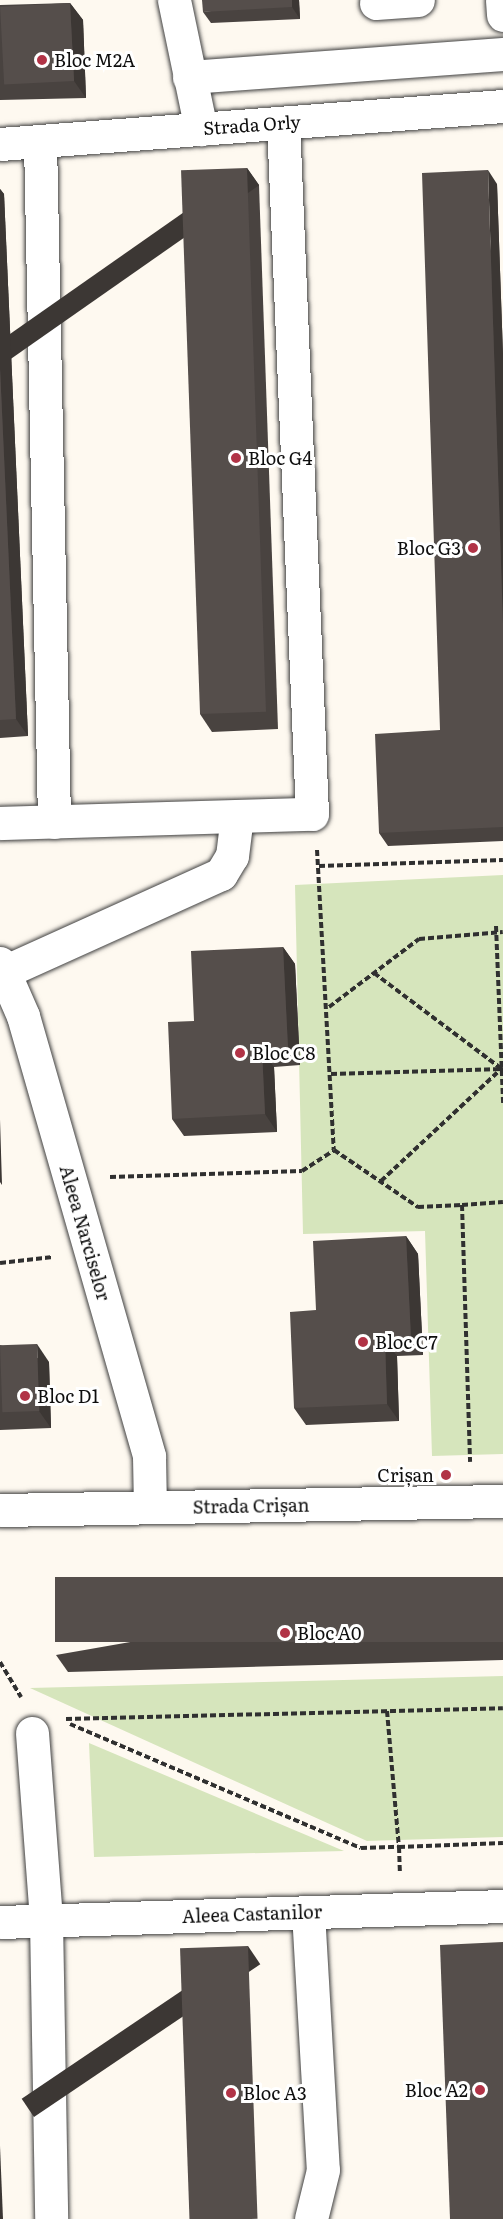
<!DOCTYPE html>
<meta charset="utf-8">
<style>
body{margin:0}
#map{position:relative;width:503px;height:2219px;overflow:hidden;background:#fef9f0;font-family:Literata,serif}
div>[style]{position:absolute}
.green>*{inset:0;background:#d6e5bc}
.path>*{height:4px;margin-top:-2px;transform-origin:0;background:repeating-linear-gradient(90deg,#303030 0 6px,transparent 0 9px)}
.roads{filter:drop-shadow(0 0 2px #414141) drop-shadow(0 0 2px #414141)}
.minor>*{height:33px;margin:-16.5px;padding:0 16.5px;transform-origin:16.5px;border-radius:16.5px;background:#fff}
.wall>*{inset:0;background:#494340}
.shaded-wall>*{inset:0;background:#3c3734;transform-origin:0 0}
.building>*{inset:0;background:#554e4b;transform-origin:0 0}
.dots>*{width:16px;height:16px;translate:-50% -50%;box-sizing:border-box;border:3px solid #fff;border-radius:50%}
span{translate:-50% -50%;white-space:nowrap;text-align:center;line-height:1.15;-webkit-text-stroke:6px #fff;paint-order:stroke}
.poi-label{font-size:18px;color:#0e0e0e}
.left{translate:0 -50%;text-align:left}
.right{translate:-100% -50%;text-align:right}
.street-label{font-size:18px;color:#0e0e0e}
</style>
<div id="map">
<div class="green">
<div style="clip-path:polygon(503px 875px,503px 1454px,432px 1456px,425px 1231px,303px 1234px,295px 885px)"></div>
<div style="clip-path:polygon(503px 1676px,503px 1837px,398px 1840px,367px 1841px,30px 1688px)"></div>
<div style="clip-path:polygon(89px 1743px,344px 1851px,94px 1857px)"></div>
</div>
<div class="path">
<div style="left:317px;top:850px;width:300px;rotate:86.8deg"></div>
<div style="left:334px;top:1150px;width:102px;rotate:34.2deg"></div>
<div style="left:418px;top:1207px;width:44px;rotate:-2.6deg"></div>
<div style="left:462px;top:1205px;width:257px;rotate:88.2deg"></div>
<div style="left:319px;top:866px;width:184px;rotate:-1.9deg"></div>
<div style="left:496px;top:926px;width:178px;rotate:87.7deg"></div>
<div style="left:374px;top:973px;width:160px;rotate:36.9deg"></div>
<div style="left:329px;top:1007px;width:113px;rotate:-37.1deg"></div>
<div style="left:419px;top:939px;width:84px;rotate:-4.8deg"></div>
<div style="left:331px;top:1074px;width:172px;rotate:-1.7deg"></div>
<div style="left:110px;top:1177px;width:192px;rotate:-1.8deg"></div>
<div style="left:302px;top:1171px;width:38px;rotate:-33deg"></div>
<div style="left:381px;top:1181px;width:166px;rotate:-43deg"></div>
<div style="left:462px;top:1205px;width:41px;rotate:-4.2deg"></div>
<div style="left:0;top:1263px;width:53px;rotate:-6.5deg"></div>
<div style="left:0;top:1662px;width:41px;rotate:59deg"></div>
<div style="left:387px;top:1711px;width:137px;rotate:85deg"></div>
<div style="left:399px;top:1847px;width:104px;rotate:-2.2deg"></div>
<div style="left:66px;top:1719px;width:437px;rotate:-1.4deg"></div>
<div style="left:70px;top:1724px;width:316px;rotate:23.1deg"></div>
<div style="left:361px;top:1848px;width:38px;rotate:-2deg"></div>
<div style="left:399px;top:1847px;width:24px;rotate:88deg"></div>
</div>
<div class="roads">
<div class="minor">
<div style="left:174px;top:0;width:132px;rotate:78.2deg"></div>
<div style="left:502px;top:0;width:15px;rotate:86deg"></div>
<div style="left:376px;top:3px;width:42px;rotate:-4.1deg"></div>
<div style="left:189px;top:77px;width:315px;rotate:-4.2deg"></div>
<div style="left:40px;top:141px;width:681px;rotate:88.82deg"></div>
<div style="left:0;top:144px;width:504px;rotate:-4.32deg"></div>
<div style="left:0;top:823px;width:312px;rotate:-1.7deg"></div>
<div style="left:312px;top:814px;width:692px;rotate:-92.4deg"></div>
<div style="left:0;top:963px;width:58px;rotate:66.5deg"></div>
<div style="left:23px;top:1016px;width:458px;rotate:74deg"></div>
<div style="left:149px;top:1456px;width:51px;rotate:88.9deg"></div>
<div style="left:4px;top:972px;width:238px;rotate:-24.3deg"></div>
<div style="left:221px;top:874px;width:21px;rotate:-59deg"></div>
<div style="left:232px;top:856px;width:40px;rotate:-82.9deg"></div>
<div style="left:0;top:1510px;width:503px;rotate:-1.03deg"></div>
<div style="left:32px;top:1733px;width:188px;rotate:85.7deg"></div>
<div style="left:46px;top:1920px;width:299px;rotate:89deg"></div>
<div style="left:308px;top:1912px;width:258px;rotate:86.7deg"></div>
<div style="left:323px;top:2170px;width:50px;rotate:103.8deg"></div>
<div style="left:0;top:1922px;width:503px;rotate:-1.82deg"></div>
</div>
</div>
<div class="wall">
<div style="clip-path:polygon(299px 0,300px 19px,211px 23px,203px 12px)"></div>
<div style="clip-path:polygon(70px 3px,83px 20px,86px 98px,0 100px,0 5px)"></div>
<div style="clip-path:polygon(247px 168px,259px 185px,278px 729px,212px 732px,200px 714px)"></div>
<div style="clip-path:polygon(497px 184px,503px 355px,503px 841px,388px 846px,379px 833px,440px 730px)"></div>
<div style="clip-path:polygon(0 189px,4px 194px,28px 736px,0 738px)"></div>
<div style="clip-path:polygon(283px 947px,295px 964px,300px 1065px,274px 1067px,277px 1132px,184px 1136px,172px 1119px,194px 1021px)"></div>
<div style="clip-path:polygon(406px 1236px,418px 1254px,423px 1355px,397px 1356px,399px 1421px,306px 1425px,294px 1408px,316px 1310px)"></div>
<div style="clip-path:polygon(0 1345px,49px 1362px,51px 1428px,0 1430px)"></div>
<div style="clip-path:polygon(503px 1577px,503px 1660px,68px 1672px,56px 1655px)"></div>
</div>
<div class="shaded-wall">
<div style="clip-path:polygon(292px 0,299px 0,300px 19px,292px 7px)"></div>
<div style="clip-path:polygon(70px 3px,83px 20px,86px 98px,74px 81px)"></div>
<div style="left:247px;top:168px;width:21px;height:544px;rotate:55deg"></div>
<div style="clip-path:polygon(488px 170px,497px 184px,503px 355px,503px 624px)"></div>
<div style="clip-path:polygon(0 189px,4px 194px,28px 736px,16px 719px,0 368px)"></div>
<div style="clip-path:polygon(283px 947px,295px 964px,300px 1065px,288px 1048px)"></div>
<div style="clip-path:polygon(262px 1050px,274px 1067px,277px 1132px,265px 1114px)"></div>
<div style="clip-path:polygon(0 1119px,2px 1185px,0 1182px)"></div>
<div style="clip-path:polygon(406px 1236px,418px 1254px,423px 1355px,411px 1338px)"></div>
<div style="clip-path:polygon(385px 1339px,397px 1356px,399px 1421px,387px 1404px)"></div>
<div style="clip-path:polygon(37px 1344px,49px 1362px,51px 1428px,39px 1411px)"></div>
<div style="left:248px;top:1946px;width:22px;height:273px;rotate:56deg"></div>
<div style="clip-path:polygon(0 2146px,3px 2219px,0 2219px)"></div>
</div>
<div class="building">
<div style="clip-path:polygon(202px 0,292px 0,292px 7px,203px 12px)"></div>
<div style="left:70px;top:3px;width:78px;height:70px;rotate:87deg"></div>
<div style="left:247px;top:168px;width:544px;height:66px;rotate:88deg"></div>
<div style="clip-path:polygon(488px 170px,503px 624px,503px 827px,379px 833px,375px 734px,440px 730px,422px 173px)"></div>
<div style="clip-path:polygon(0 368px,16px 719px,0 720px)"></div>
<div style="clip-path:polygon(283px 947px,288px 1048px,262px 1050px,265px 1114px,172px 1119px,168px 1022px,194px 1021px,191px 951px)"></div>
<div style="clip-path:polygon(406px 1236px,411px 1338px,385px 1339px,387px 1404px,294px 1408px,290px 1312px,316px 1310px,313px 1241px)"></div>
<div style="left:37px;top:1344px;width:67px;height:37px;rotate:88deg"></div>
<div style="left:503px;top:1577px;width:65px;height:448px;rotate:90deg"></div>
<div style="clip-path:polygon(503px 1942px,503px 2219px,450px 2219px,440px 1945px)"></div>
<div style="left:248px;top:1946px;width:273px;height:68px;rotate:88deg"></div>
</div>
<div class="dots">
<div style="left:42px;top:60px;background:#b13346"></div>
<div style="left:236px;top:458px;background:#b13346"></div>
<div style="left:473px;top:548px;background:#b13346"></div>
<div style="left:240px;top:1053px;background:#b13346"></div>
<div style="left:363px;top:1342px;background:#b13346"></div>
<div style="left:25px;top:1396px;background:#b13346"></div>
<div style="left:446px;top:1475px;background:#b13346"></div>
<div style="left:285px;top:1633px;background:#b13346"></div>
<div style="left:480px;top:2090px;background:#b13346"></div>
<div style="left:231px;top:2093px;background:#b13346"></div>
</div>
<div class="poi-label">
<span class="left" style="left:54px;top:60px">Bloc M2A</span>
<span class="left" style="left:248px;top:458px">Bloc G4</span>
<span class="right" style="left:461px;top:548px">Bloc G3</span>
<span class="left" style="left:252px;top:1053px">Bloc C8</span>
<span class="left" style="left:375px;top:1342px">Bloc C7</span>
<span class="left" style="left:37px;top:1396px">Bloc D1</span>
<span class="right" style="left:434px;top:1475px">Crișan</span>
<span class="left" style="left:297px;top:1633px">Bloc A0</span>
<span class="right" style="left:468px;top:2090px">Bloc A2</span>
<span class="left" style="left:243px;top:2093px">Bloc A3</span>
</div>
<div class="street-label">
<span style="left:252px;top:125px;rotate:-4deg">Strada Orly</span>
<span style="left:85px;top:1233px;rotate:74deg">Aleea Narciselor</span>
<span style="left:251px;top:1506px;rotate:-1deg">Strada Crișan</span>
<span style="left:252px;top:1914px;rotate:-2deg">Aleea Castanilor</span>
</div>
</div>
